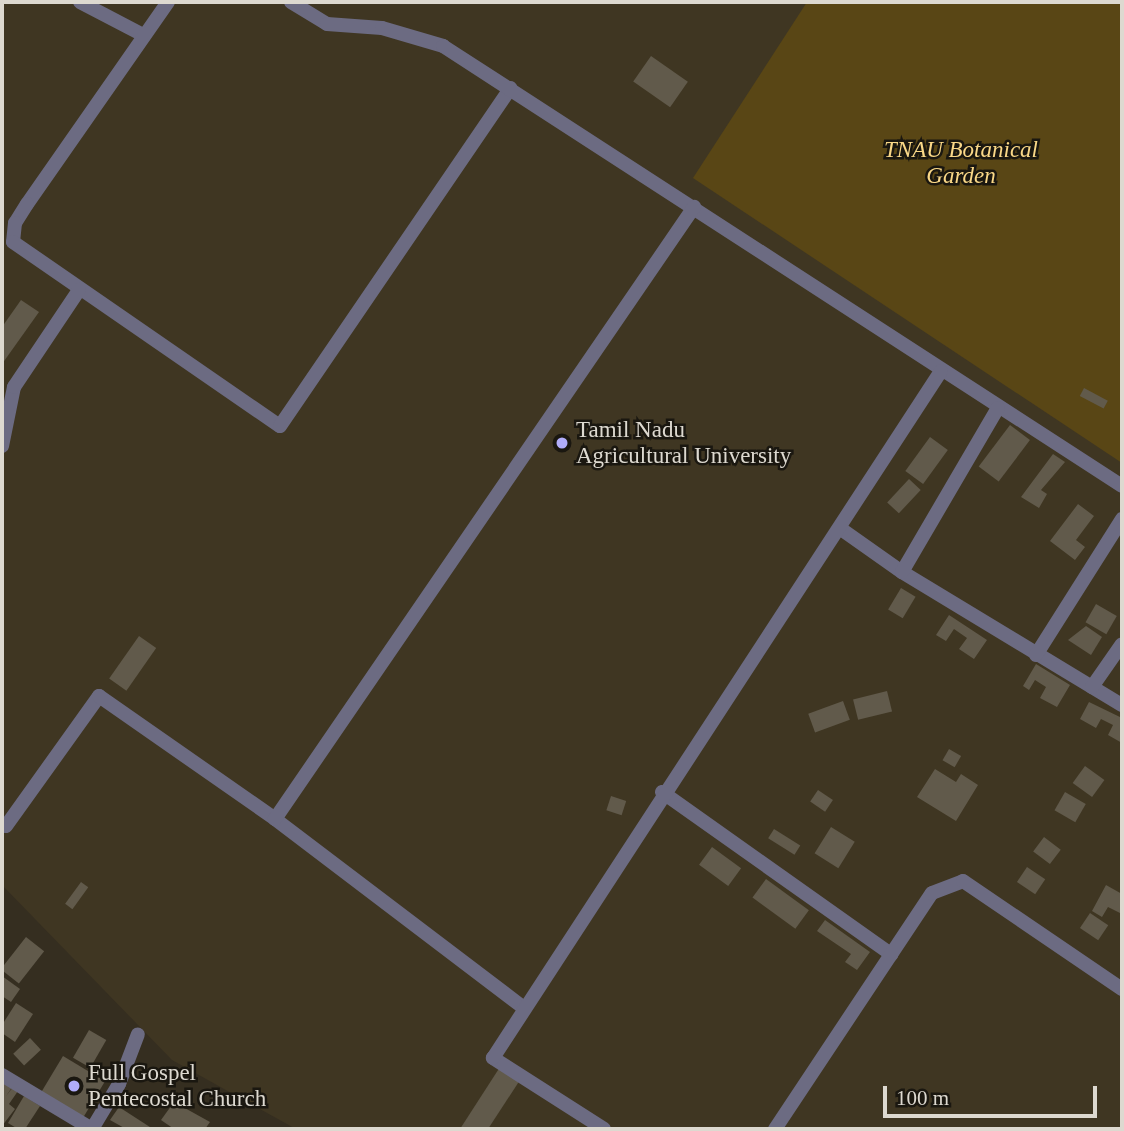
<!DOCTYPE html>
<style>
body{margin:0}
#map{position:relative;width:1124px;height:1131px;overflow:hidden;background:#352e20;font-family:Georgia,serif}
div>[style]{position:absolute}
.built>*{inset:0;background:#3f3622}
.green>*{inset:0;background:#594615}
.building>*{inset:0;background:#615a4b;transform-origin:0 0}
.street>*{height:14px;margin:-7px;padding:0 7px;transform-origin:7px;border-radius:7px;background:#6c6b82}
.dots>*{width:19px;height:19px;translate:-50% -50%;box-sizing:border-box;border:4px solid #1a1710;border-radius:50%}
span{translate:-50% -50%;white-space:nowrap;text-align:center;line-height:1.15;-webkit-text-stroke:5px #1a1710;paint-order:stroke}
.park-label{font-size:23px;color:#fad887;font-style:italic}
.poi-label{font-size:23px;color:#ddd9d0}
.left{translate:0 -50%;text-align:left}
.frame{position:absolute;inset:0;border:4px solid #ddd9d0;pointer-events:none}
.scale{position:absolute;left:883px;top:1086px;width:214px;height:32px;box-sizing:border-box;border:4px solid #ddd9d0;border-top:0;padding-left:9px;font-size:21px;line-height:24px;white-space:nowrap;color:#ddd9d0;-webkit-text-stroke:5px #1a1710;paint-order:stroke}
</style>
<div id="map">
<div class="built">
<div style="clip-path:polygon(2px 2px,1122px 2px,1122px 1129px,296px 1129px,172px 1060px,2px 885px)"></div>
</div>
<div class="green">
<div style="clip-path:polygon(807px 2px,1122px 2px,1122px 463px,693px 178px)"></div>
</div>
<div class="building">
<div style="left:651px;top:56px;width:45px;height:31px;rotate:35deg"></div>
<div style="clip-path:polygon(21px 300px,39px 312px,2px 364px,2px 327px)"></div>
<div style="left:1084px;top:388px;width:27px;height:9px;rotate:28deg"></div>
<div style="left:1010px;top:425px;width:25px;height:52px;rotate:37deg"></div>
<div style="left:930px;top:437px;width:22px;height:42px;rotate:36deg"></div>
<div style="clip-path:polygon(1053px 454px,1065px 462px,1041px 490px,1047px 494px,1039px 508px,1021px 497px)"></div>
<div style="left:909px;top:479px;width:16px;height:32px;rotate:43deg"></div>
<div style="clip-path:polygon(1078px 504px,1094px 516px,1076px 540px,1085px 547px,1075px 560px,1050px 541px)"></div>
<div style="left:901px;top:588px;width:17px;height:25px;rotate:31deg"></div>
<div style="left:1096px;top:604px;width:24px;height:21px;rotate:30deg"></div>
<div style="clip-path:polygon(949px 615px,987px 640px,974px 659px,959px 649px,967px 638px,954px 629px,946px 641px,936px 635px)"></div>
<div style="clip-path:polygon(1086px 626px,1102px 637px,1091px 655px,1068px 640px)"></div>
<div style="left:139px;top:636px;width:21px;height:52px;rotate:35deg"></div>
<div style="clip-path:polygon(1036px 664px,1070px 685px,1057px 707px,1040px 698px,1046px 687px,1035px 680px,1029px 690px,1023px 686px)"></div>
<div style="left:887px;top:691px;width:21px;height:35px;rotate:76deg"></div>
<div style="left:843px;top:701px;width:20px;height:37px;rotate:70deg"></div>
<div style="clip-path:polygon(1089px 702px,1122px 718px,1122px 743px,1108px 735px,1113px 725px,1101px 719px,1096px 728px,1080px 719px)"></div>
<div style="left:949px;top:749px;width:14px;height:13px;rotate:30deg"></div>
<div style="left:1085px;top:766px;width:24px;height:21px;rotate:36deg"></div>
<div style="clip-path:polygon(935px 769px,956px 782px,961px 774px,978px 785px,956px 821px,917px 797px)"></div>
<div style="left:818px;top:790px;width:18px;height:14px;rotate:34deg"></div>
<div style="left:1065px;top:792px;width:24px;height:21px;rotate:30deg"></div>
<div style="left:611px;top:796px;width:16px;height:15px;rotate:18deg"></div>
<div style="left:831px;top:827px;width:28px;height:31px;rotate:32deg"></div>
<div style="left:774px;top:829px;width:31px;height:11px;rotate:32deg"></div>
<div style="left:1044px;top:837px;width:21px;height:18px;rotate:37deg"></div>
<div style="left:712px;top:847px;width:36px;height:22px;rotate:36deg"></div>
<div style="left:1027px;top:867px;width:22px;height:18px;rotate:34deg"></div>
<div style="left:766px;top:879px;width:53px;height:23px;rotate:36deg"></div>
<div style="left:81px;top:882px;width:9px;height:27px;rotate:36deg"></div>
<div style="clip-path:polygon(1106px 885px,1122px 894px,1122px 909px,1120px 913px,1108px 907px,1102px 917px,1092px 911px)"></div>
<div style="left:1090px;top:913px;width:22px;height:18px;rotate:34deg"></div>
<div style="clip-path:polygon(825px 920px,870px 952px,857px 970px,845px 962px,851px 954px,817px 931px)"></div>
<div style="left:26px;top:937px;width:23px;height:41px;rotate:38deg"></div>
<div style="clip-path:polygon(2px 976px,20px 989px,11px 1002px,2px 996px)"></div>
<div style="clip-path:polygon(16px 1003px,33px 1014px,15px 1042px,2px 1033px,2px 1025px)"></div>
<div style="left:89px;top:1030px;width:20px;height:32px;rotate:30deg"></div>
<div style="left:30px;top:1038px;width:16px;height:23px;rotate:47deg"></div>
<div style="left:63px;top:1056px;width:49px;height:42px;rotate:31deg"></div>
<div style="clip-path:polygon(500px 1067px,520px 1080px,488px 1129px,460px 1129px)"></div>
<div style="clip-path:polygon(2px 1081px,13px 1086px,6px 1096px,13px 1087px,18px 1091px,9px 1104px,15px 1109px,2px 1126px)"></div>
<div style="clip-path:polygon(24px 1096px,40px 1106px,25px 1129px,18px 1129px,8px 1123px)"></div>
<div style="clip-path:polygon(174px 1102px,210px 1122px,205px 1129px,174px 1129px,161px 1120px)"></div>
<div style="clip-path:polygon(119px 1107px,153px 1129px,126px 1129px,110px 1120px)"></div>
</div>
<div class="street">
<div style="left:80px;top:2px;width:71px;rotate:27.6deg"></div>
<div style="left:168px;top:2px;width:246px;rotate:124.9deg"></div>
<div style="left:27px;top:204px;width:22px;rotate:122deg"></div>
<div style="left:15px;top:223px;width:19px;rotate:96deg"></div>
<div style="left:13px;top:242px;width:324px;rotate:34.6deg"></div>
<div style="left:280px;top:426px;width:409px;rotate:-55.7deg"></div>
<div style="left:291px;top:2px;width:42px;rotate:31.4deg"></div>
<div style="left:327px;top:24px;width:55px;rotate:4.2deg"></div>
<div style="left:382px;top:28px;width:64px;rotate:16.4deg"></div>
<div style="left:443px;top:46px;width:809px;rotate:32.94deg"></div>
<div style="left:2px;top:446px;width:60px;rotate:-78.5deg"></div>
<div style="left:14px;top:387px;width:117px;rotate:-56.2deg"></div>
<div style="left:841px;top:529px;width:75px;rotate:35.2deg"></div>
<div style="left:902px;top:572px;width:257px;rotate:31.2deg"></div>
<div style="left:902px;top:572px;width:190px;rotate:-59.7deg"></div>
<div style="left:1036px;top:655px;width:161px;rotate:-57.7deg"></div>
<div style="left:1092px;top:687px;width:52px;rotate:-55.1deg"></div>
<div style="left:662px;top:792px;width:281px;rotate:35.3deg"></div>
<div style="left:2px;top:824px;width:4px;rotate:27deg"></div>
<div style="left:6px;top:826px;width:160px;rotate:-54.4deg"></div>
<div style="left:99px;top:696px;width:215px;rotate:34.9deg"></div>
<div style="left:524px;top:1008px;width:313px;rotate:-142.8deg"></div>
<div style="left:275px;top:819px;width:742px;rotate:-55.6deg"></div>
<div style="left:2px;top:1075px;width:105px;rotate:31deg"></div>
<div style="left:92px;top:1129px;width:52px;rotate:-59deg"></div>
<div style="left:119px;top:1084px;width:53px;rotate:-69.2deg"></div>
<div style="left:604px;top:1129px;width:132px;rotate:-147.4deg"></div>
<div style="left:493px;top:1058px;width:820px;rotate:-56.89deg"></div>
<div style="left:775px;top:1129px;width:283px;rotate:-56.4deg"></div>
<div style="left:932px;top:893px;width:33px;rotate:-21deg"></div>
<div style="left:963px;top:881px;width:192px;rotate:34.2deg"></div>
</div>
<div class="dots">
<div style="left:562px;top:443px;background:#b1adfa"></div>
<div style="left:74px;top:1086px;background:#b1adfa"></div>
</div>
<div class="park-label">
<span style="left:961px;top:163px">TNAU Botanical<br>Garden</span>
</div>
<div class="poi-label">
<span class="left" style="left:576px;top:443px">Tamil Nadu<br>Agricultural University</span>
<span class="left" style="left:88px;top:1086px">Full Gospel<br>Pentecostal Church</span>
</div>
<div class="frame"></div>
<div class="scale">100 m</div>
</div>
